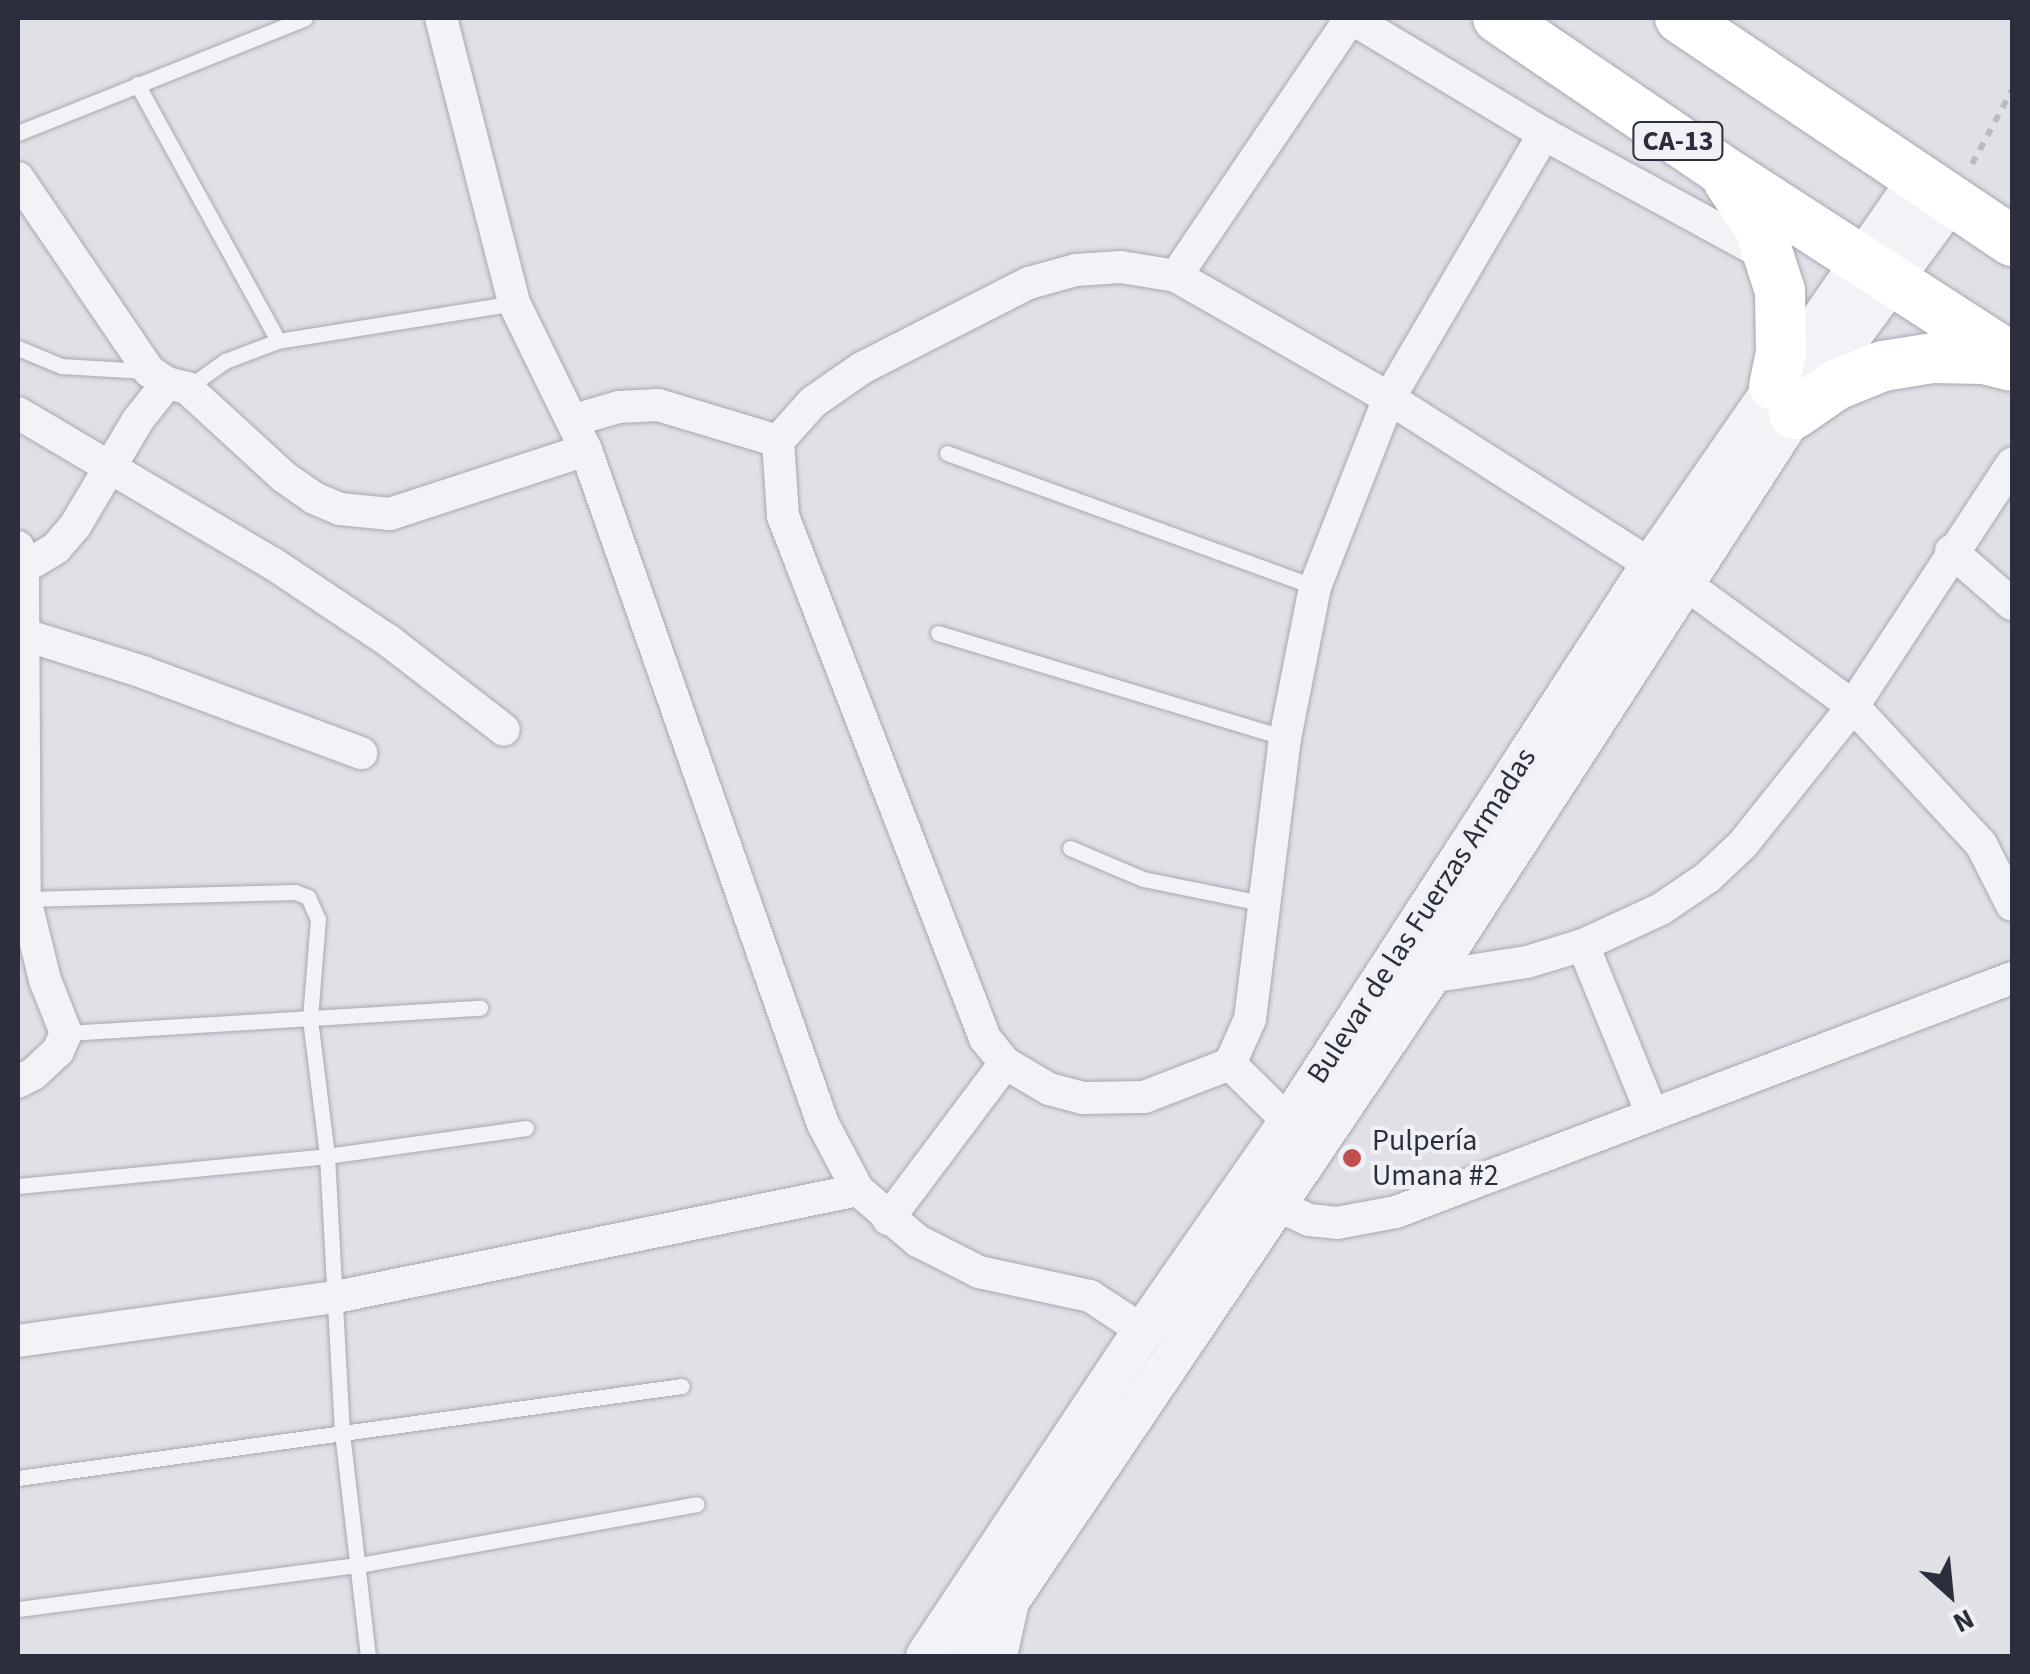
<!DOCTYPE html>
<meta charset="utf-8">
<style>
body{margin:0}
#map{position:relative;width:2030px;height:1674px;overflow:hidden;background:#e0e1e7;font-family:"Source Sans 3",sans-serif}
div>[style]{position:absolute}
.path>*{height:6px;margin-top:-3px;transform-origin:0;background:repeating-linear-gradient(90deg,#babcc2 0 8px,transparent 0 16px)}
.roads{filter:drop-shadow(0 0 2px #a6a8b1) drop-shadow(0 0 2px #a6a8b1)}
.service>*{height:15px;margin:-7.5px;padding:0 7.5px;transform-origin:7.5px;border-radius:7.5px;background:#f2f3f6}
.minor>*{height:32px;margin:-16px;padding:0 16px;transform-origin:16px;border-radius:16px;background:#f2f3f6}
.tertiary>*{height:40px;margin:-20px;padding:0 20px;transform-origin:20px;border-radius:20px;background:#f2f3f6}
.primary>*{height:50px;margin:-25px;padding:0 25px;transform-origin:25px;border-radius:25px;background:#fff}
.dots>*{width:28px;height:28px;translate:-50% -50%;box-sizing:border-box;border:5px solid #eff1f5;border-radius:50%}
span{translate:-50% -50%;white-space:nowrap;text-align:center;line-height:1.15;-webkit-text-stroke:8px #eff1f5;paint-order:stroke}
.shield-label span{padding:2px 8px;background:#eff1f5;border:2px solid;border-radius:8px;-webkit-text-stroke-width:0}
.shield-label{font-size:28px;color:#2a2e3d;font-weight:700}
.street-label{font-size:30px;color:#2a2e3d}
.poi-label{font-size:30px;color:#2a2e3d}
.left{translate:0 -50%;text-align:left}
.frame{position:absolute;inset:0;border:20px solid #2a2e3d;pointer-events:none}
.north{position:absolute;left:1900px;top:1544px;width:100px;height:100px;-webkit-text-stroke:8px #eff1f5;paint-order:stroke;rotate:153deg;font-size:28px;font-weight:700;line-height:40px;text-align:center;color:#2a2e3d}
.north::after{content:'';display:block;margin:auto;width:35px;height:45px;background:#2a2e3d;clip-path:polygon(50% 0,100% 100%,50% 72%,0 100%)}
</style>
<div id="map">
<div class="path">
<div style="left:1972px;top:164px;width:84px;rotate:-61.6deg"></div>
</div>
<div class="roads">
<div class="service">
<div style="left:137px;top:84px;width:293px;rotate:61.2deg"></div>
<div style="left:278px;top:341px;width:239px;rotate:-9.1deg"></div>
<div style="left:18px;top:133px;width:309px;rotate:-21.8deg"></div>
<div style="left:18px;top:348px;width:47px;rotate:22.7deg"></div>
<div style="left:61px;top:366px;width:84px;rotate:3.4deg"></div>
<div style="left:187px;top:388px;width:47px;rotate:-35.4deg"></div>
<div style="left:225px;top:361px;width:57px;rotate:-20.7deg"></div>
<div style="left:947px;top:453px;width:392px;rotate:20deg"></div>
<div style="left:938px;top:633px;width:363px;rotate:16.8deg"></div>
<div style="left:1070px;top:848px;width:79px;rotate:23deg"></div>
<div style="left:1143px;top:879px;width:120px;rotate:11.5deg"></div>
<div style="left:25px;top:899px;width:270px;rotate:-1.5deg"></div>
<div style="left:295px;top:892px;width:14px;rotate:21deg"></div>
<div style="left:308px;top:897px;width:24px;rotate:66deg"></div>
<div style="left:318px;top:919px;width:100px;rotate:94.6deg"></div>
<div style="left:310px;top:1019px;width:138px;rotate:82.9deg"></div>
<div style="left:327px;top:1156px;width:276px;rotate:86.9deg"></div>
<div style="left:342px;top:1432px;width:226px;rotate:83.4deg"></div>
<div style="left:66px;top:1033px;width:415px;rotate:-3.5deg"></div>
<div style="left:18px;top:1186px;width:310px;rotate:-5.5deg"></div>
<div style="left:327px;top:1156px;width:201px;rotate:-8deg"></div>
<div style="left:18px;top:1478px;width:670px;rotate:-7.89deg"></div>
<div style="left:18px;top:1609px;width:344px;rotate:-7.4deg"></div>
<div style="left:359px;top:1565px;width:343px;rotate:-10.2deg"></div>
</div>
<div class="minor">
<div style="left:441px;top:18px;width:294px;rotate:75.6deg"></div>
<div style="left:514px;top:303px;width:164px;rotate:63.9deg"></div>
<div style="left:586px;top:450px;width:714px;rotate:70.63deg"></div>
<div style="left:823px;top:1124px;width:75px;rotate:62.1deg"></div>
<div style="left:858px;top:1190px;width:79px;rotate:40.4deg"></div>
<div style="left:918px;top:1241px;width:68px;rotate:26.9deg"></div>
<div style="left:979px;top:1272px;width:114px;rotate:12.2deg"></div>
<div style="left:1090px;top:1296px;width:64px;rotate:33.4deg"></div>
<div style="left:1544px;top:134px;width:306px;rotate:120.4deg"></div>
<div style="left:1389px;top:398px;width:203px;rotate:111.4deg"></div>
<div style="left:1315px;top:587px;width:154px;rotate:101.2deg"></div>
<div style="left:1285px;top:738px;width:283px;rotate:97.1deg"></div>
<div style="left:1250px;top:1019px;width:49px;rotate:114deg"></div>
<div style="left:1230px;top:1064px;width:92px;rotate:159deg"></div>
<div style="left:1144px;top:1097px;width:61px;rotate:179.1deg"></div>
<div style="left:1083px;top:1098px;width:35px;rotate:-165deg"></div>
<div style="left:1049px;top:1089px;width:51px;rotate:-149.4deg"></div>
<div style="left:1005px;top:1063px;width:32px;rotate:-129deg"></div>
<div style="left:985px;top:1038px;width:560px;rotate:-111.16deg"></div>
<div style="left:783px;top:516px;width:75px;rotate:-93.8deg"></div>
<div style="left:778px;top:441px;width:52px;rotate:-48.1deg"></div>
<div style="left:813px;top:402px;width:60px;rotate:-34.8deg"></div>
<div style="left:862px;top:368px;width:187px;rotate:-27deg"></div>
<div style="left:1029px;top:283px;width:49px;rotate:-15.5deg"></div>
<div style="left:1076px;top:270px;width:45px;rotate:-3.8deg"></div>
<div style="left:1121px;top:267px;width:56px;rotate:9.3deg"></div>
<div style="left:1176px;top:276px;width:245px;rotate:29.8deg"></div>
<div style="left:1389px;top:398px;width:311px;rotate:32.5deg"></div>
<div style="left:18px;top:178px;width:233px;rotate:55.8deg"></div>
<div style="left:149px;top:371px;width:22px;rotate:34deg"></div>
<div style="left:167px;top:383px;width:21px;rotate:14deg"></div>
<div style="left:187px;top:388px;width:132px;rotate:42.5deg"></div>
<div style="left:284px;top:477px;width:37px;rotate:35deg"></div>
<div style="left:314px;top:498px;width:28px;rotate:23deg"></div>
<div style="left:340px;top:509px;width:50px;rotate:5.7deg"></div>
<div style="left:390px;top:514px;width:206px;rotate:-18.1deg"></div>
<div style="left:1176px;top:276px;width:312px;rotate:-55.9deg"></div>
<div style="left:1351px;top:18px;width:225px;rotate:31deg"></div>
<div style="left:1544px;top:134px;width:261px;rotate:28.6deg"></div>
<div style="left:18px;top:413px;width:295px;rotate:30.6deg"></div>
<div style="left:272px;top:563px;width:141px;rotate:33.7deg"></div>
<div style="left:389px;top:641px;width:145px;rotate:37.7deg"></div>
<div style="left:574px;top:420px;width:47px;rotate:-16.1deg"></div>
<div style="left:619px;top:407px;width:39px;rotate:-3deg"></div>
<div style="left:658px;top:405px;width:125px;rotate:16.7deg"></div>
<div style="left:18px;top:547px;width:22px;rotate:77deg"></div>
<div style="left:23px;top:568px;width:331px;rotate:89.7deg"></div>
<div style="left:25px;top:899px;width:83px;rotate:76.1deg"></div>
<div style="left:45px;top:980px;width:57px;rotate:68.4deg"></div>
<div style="left:66px;top:1033px;width:20px;rotate:114deg"></div>
<div style="left:58px;top:1051px;width:34px;rotate:137deg"></div>
<div style="left:33px;top:1074px;width:17px;rotate:152deg"></div>
<div style="left:1951px;top:551px;width:81px;rotate:41deg"></div>
<div style="left:23px;top:568px;width:39px;rotate:-31deg"></div>
<div style="left:56px;top:548px;width:29px;rotate:-49deg"></div>
<div style="left:75px;top:526px;width:123px;rotate:-59.3deg"></div>
<div style="left:138px;top:420px;width:47px;rotate:-51.9deg"></div>
<div style="left:1687px;top:585px;width:205px;rotate:36.1deg"></div>
<div style="left:1853px;top:706px;width:188px;rotate:47.2deg"></div>
<div style="left:1981px;top:844px;width:68px;rotate:63.1deg"></div>
<div style="left:22px;top:634px;width:127px;rotate:17.4deg"></div>
<div style="left:143px;top:672px;width:233px;rotate:20.4deg"></div>
<div style="left:1583px;top:945px;width:183px;rotate:67.8deg"></div>
<div style="left:1430px;top:977px;width:98px;rotate:-8.8deg"></div>
<div style="left:1527px;top:962px;width:59px;rotate:-16.9deg"></div>
<div style="left:1583px;top:945px;width:86px;rotate:-24.8deg"></div>
<div style="left:1661px;top:909px;width:57px;rotate:-34.2deg"></div>
<div style="left:1708px;top:877px;width:48px;rotate:-43.3deg"></div>
<div style="left:1743px;top:844px;width:176px;rotate:-51.4deg"></div>
<div style="left:1853px;top:706px;width:290px;rotate:-56.7deg"></div>
<div style="left:1230px;top:1064px;width:105px;rotate:44.6deg"></div>
<div style="left:1278px;top:1206px;width:34px;rotate:24deg"></div>
<div style="left:1309px;top:1220px;width:28px;rotate:6deg"></div>
<div style="left:1337px;top:1223px;width:60px;rotate:-10.6deg"></div>
<div style="left:1396px;top:1212px;width:659px;rotate:-20.8deg"></div>
<div style="left:888px;top:1219px;width:195px;rotate:-53.1deg"></div>
<div style="left:18px;top:1341px;width:321px;rotate:-7.9deg"></div>
<div style="left:336px;top:1297px;width:533px;rotate:-11.58deg"></div>
<div style="left:1001px;top:1656px;width:55px;rotate:-77.5deg"></div>
</div>
<div class="tertiary">
<div style="left:926px;top:1656px;width:391px;rotate:-56.3deg"></div>
<div style="left:1143px;top:1331px;width:255px;rotate:-55.1deg"></div>
<div style="left:1289px;top:1122px;width:664px;rotate:-56.98deg"></div>
<div style="left:1651px;top:565px;width:472px;rotate:-55.3deg"></div>
<div style="left:972px;top:1656px;width:819px;rotate:-56deg"></div>
<div style="left:1430px;top:977px;width:670px;rotate:-57.12deg"></div>
<div style="left:1794px;top:414px;width:265px;rotate:-53.7deg"></div>
</div>
<div class="primary">
<div style="left:1498px;top:18px;width:265px;rotate:34.2deg"></div>
<div style="left:1717px;top:167px;width:351px;rotate:32.9deg"></div>
<div style="left:1680px;top:18px;width:400px;rotate:33.9deg"></div>
<div style="left:1729px;top:182px;width:53px;rotate:55.7deg"></div>
<div style="left:1759px;top:226px;width:68px;rotate:72.1deg"></div>
<div style="left:1780px;top:291px;width:62px;rotate:89.1deg"></div>
<div style="left:1781px;top:353px;width:33px;rotate:102deg"></div>
<div style="left:1794px;top:414px;width:51px;rotate:-34.6deg"></div>
<div style="left:1836px;top:385px;width:51px;rotate:-22deg"></div>
<div style="left:1883px;top:366px;width:51px;rotate:-9.1deg"></div>
<div style="left:1933px;top:358px;width:51px;rotate:1.1deg"></div>
<div style="left:1984px;top:359px;width:29px;rotate:14deg"></div>
</div>
</div>
<div class="dots">
<div style="left:1352px;top:1158px;background:#c15051"></div>
</div>
<div class="shield-label">
<span style="left:1678px;top:141px">CA-13</span>
</div>
<div class="street-label">
<span style="left:1422px;top:916px;rotate:-57deg">Bulevar de las Fuerzas Armadas</span>
</div>
<div class="poi-label">
<span class="left" style="left:1372px;top:1158px">Pulpería<br>Umana #2</span>
</div>
<div class="frame"></div>
<div class="north">N</div>
</div>
